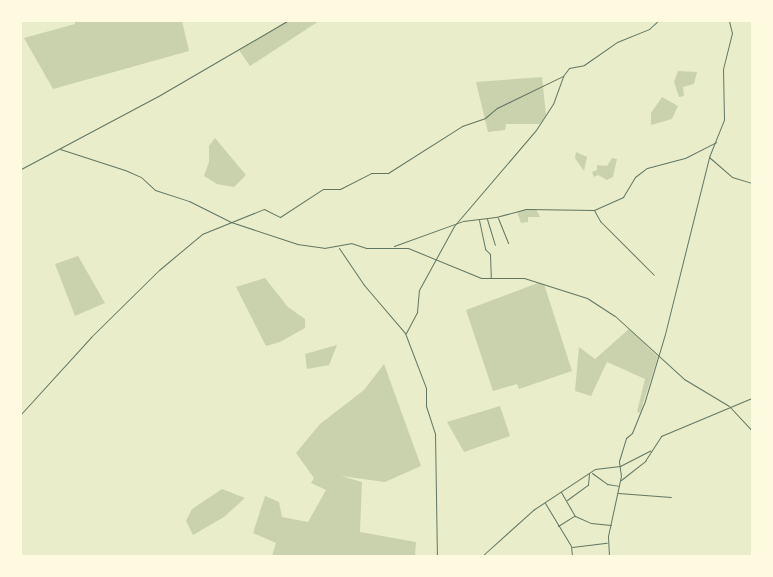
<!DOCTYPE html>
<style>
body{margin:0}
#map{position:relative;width:773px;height:577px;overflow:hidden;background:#e9edc9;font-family:Lato,sans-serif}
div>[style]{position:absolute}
.green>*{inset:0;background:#cad2ad}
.minor>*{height:1px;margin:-0.5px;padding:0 0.5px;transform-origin:0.5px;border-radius:0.5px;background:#617663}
span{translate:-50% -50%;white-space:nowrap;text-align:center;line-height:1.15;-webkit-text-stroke:4px #fefae0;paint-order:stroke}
.frame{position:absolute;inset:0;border:22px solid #fefae0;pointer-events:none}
</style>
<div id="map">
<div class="green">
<div style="clip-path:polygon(75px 21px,182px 21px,189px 51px,53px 89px,24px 38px,75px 24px)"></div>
<div style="clip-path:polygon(287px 21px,319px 21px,250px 66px,239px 50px)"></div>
<div style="clip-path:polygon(678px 71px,697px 72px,694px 84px,683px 87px,684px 96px,679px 97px,674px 82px)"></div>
<div style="clip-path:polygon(542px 77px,546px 115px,540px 124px,506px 124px,505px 130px,488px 132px,476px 82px)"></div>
<div style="clip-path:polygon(662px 97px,678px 106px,672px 119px,651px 125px,651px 113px)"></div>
<div style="clip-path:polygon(215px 138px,246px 175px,234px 187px,217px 184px,204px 176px,209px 162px,209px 146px)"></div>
<div style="clip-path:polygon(576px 152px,587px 157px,584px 171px,575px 158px)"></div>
<div style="clip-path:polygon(612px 158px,617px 159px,613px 177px,607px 180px,598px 175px,594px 177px,592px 172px,597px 170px,597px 165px,607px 166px)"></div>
<div style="clip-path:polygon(526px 209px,536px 209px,540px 217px,528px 217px,528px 222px,521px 223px,517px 212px)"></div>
<div style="clip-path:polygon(78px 256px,105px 303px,75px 316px,55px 264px)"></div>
<div style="clip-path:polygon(265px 278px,288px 307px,305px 319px,305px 328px,280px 342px,266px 346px,236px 287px)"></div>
<div style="clip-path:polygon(538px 283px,544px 284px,572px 371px,519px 389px,517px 384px,493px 391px,466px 310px)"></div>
<div style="clip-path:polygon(629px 329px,658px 357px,640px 413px,637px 412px,645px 379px,607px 362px,591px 396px,575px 391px,579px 347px,595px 359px)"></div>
<div style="clip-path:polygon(337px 345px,329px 365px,307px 369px,305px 354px)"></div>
<div style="clip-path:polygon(384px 364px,421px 466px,385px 482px,341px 476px,362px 482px,360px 532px,416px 542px,415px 556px,272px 556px,276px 543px,253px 533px,265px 496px,279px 502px,282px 517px,308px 522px,326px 490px,311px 483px,314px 478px,296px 453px,320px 424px,364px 390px)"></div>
<div style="clip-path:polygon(500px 406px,510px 436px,464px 452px,447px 422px)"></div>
<div style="clip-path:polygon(222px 489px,245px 498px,224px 517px,193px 535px,186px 521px,192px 509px)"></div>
</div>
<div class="minor">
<div style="left:60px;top:149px;width:68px;rotate:17.9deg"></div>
<div style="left:125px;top:170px;width:17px;rotate:24deg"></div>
<div style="left:141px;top:177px;width:19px;rotate:43deg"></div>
<div style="left:155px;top:190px;width:36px;rotate:18deg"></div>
<div style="left:189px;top:201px;width:47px;rotate:26.6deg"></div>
<div style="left:231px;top:222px;width:70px;rotate:18.4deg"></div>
<div style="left:297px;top:244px;width:27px;rotate:8deg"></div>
<div style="left:324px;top:248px;width:27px;rotate:-10deg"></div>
<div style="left:351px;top:243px;width:16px;rotate:18deg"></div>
<div style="left:366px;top:248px;width:42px"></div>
<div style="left:408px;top:248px;width:79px;rotate:22.3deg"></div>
<div style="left:481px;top:278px;width:43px"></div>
<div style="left:524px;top:278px;width:66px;rotate:17.6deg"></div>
<div style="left:587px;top:298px;width:33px;rotate:33deg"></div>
<div style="left:615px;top:316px;width:93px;rotate:42.4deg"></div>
<div style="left:684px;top:379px;width:52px;rotate:31deg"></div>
<div style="left:729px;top:406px;width:34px;rotate:47deg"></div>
<div style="left:709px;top:157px;width:30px;rotate:41deg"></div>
<div style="left:732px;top:177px;width:21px;rotate:17deg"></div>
<div style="left:21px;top:169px;width:157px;rotate:-28deg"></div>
<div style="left:160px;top:95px;width:147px;rotate:-30.2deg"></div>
<div style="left:594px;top:210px;width:13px;rotate:61deg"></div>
<div style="left:600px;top:221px;width:76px;rotate:45deg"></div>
<div style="left:498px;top:218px;width:27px;rotate:68deg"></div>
<div style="left:487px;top:219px;width:27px;rotate:73deg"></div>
<div style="left:479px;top:220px;width:30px;rotate:78deg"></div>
<div style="left:485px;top:249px;width:7px;rotate:45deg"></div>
<div style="left:490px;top:254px;width:24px;rotate:88deg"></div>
<div style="left:394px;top:246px;width:73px;rotate:-19.9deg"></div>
<div style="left:463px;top:221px;width:33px;rotate:-7deg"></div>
<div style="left:496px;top:217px;width:31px;rotate:-15deg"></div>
<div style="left:526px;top:209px;width:68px;rotate:0.8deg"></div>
<div style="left:594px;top:210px;width:32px;rotate:-24deg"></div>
<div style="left:623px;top:197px;width:23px;rotate:-59deg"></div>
<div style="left:635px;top:177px;width:15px;rotate:-37deg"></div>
<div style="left:647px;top:168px;width:39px;rotate:-15deg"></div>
<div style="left:685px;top:158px;width:35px;rotate:-27deg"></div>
<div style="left:339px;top:248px;width:45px;rotate:56deg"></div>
<div style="left:364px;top:285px;width:63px;rotate:49.5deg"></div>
<div style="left:405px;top:333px;width:59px;rotate:69.1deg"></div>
<div style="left:426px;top:388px;width:18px;rotate:90deg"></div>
<div style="left:426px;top:406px;width:28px;rotate:72deg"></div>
<div style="left:435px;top:433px;width:123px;rotate:89.1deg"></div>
<div style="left:406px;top:333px;width:24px;rotate:-62deg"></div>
<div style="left:417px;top:312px;width:22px;rotate:-85deg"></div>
<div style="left:419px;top:290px;width:73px;rotate:-61.3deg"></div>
<div style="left:454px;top:226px;width:126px;rotate:-49.5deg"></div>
<div style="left:536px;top:130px;width:31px;rotate:-57deg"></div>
<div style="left:553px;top:104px;width:30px;rotate:-70deg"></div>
<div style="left:21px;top:414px;width:105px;rotate:-47.7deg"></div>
<div style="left:92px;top:336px;width:94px;rotate:-44.6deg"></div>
<div style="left:159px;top:270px;width:56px;rotate:-39.9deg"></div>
<div style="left:202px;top:234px;width:67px;rotate:-22deg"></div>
<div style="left:264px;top:209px;width:18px;rotate:27deg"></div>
<div style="left:280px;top:217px;width:51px;rotate:-33.1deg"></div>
<div style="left:323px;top:189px;width:17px"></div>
<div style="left:340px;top:189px;width:35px;rotate:-27deg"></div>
<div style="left:371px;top:173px;width:17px"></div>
<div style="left:388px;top:173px;width:88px;rotate:-32.4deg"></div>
<div style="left:462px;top:126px;width:24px;rotate:-19deg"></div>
<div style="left:485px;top:118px;width:16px;rotate:-40deg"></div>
<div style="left:497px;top:108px;width:73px;rotate:-25.9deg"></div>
<div style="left:563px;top:76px;width:10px;rotate:-53deg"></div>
<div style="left:569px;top:68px;width:15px;rotate:-11deg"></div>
<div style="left:584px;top:65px;width:40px;rotate:-34.9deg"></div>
<div style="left:617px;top:42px;width:35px;rotate:-22deg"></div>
<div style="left:649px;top:29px;width:12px;rotate:-42deg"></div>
<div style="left:592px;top:473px;width:19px;rotate:36deg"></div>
<div style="left:607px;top:484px;width:12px;rotate:9deg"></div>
<div style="left:621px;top:480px;width:31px;rotate:-38deg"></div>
<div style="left:645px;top:461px;width:30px;rotate:-57deg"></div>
<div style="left:661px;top:436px;width:99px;rotate:-22.7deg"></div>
<div style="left:561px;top:492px;width:28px;rotate:60deg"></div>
<div style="left:575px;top:516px;width:17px;rotate:24deg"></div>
<div style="left:591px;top:523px;width:20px;rotate:6deg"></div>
<div style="left:618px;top:493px;width:53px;rotate:4.3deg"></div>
<div style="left:567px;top:500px;width:26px;rotate:-36deg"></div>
<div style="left:588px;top:485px;width:12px;rotate:-85deg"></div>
<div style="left:545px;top:503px;width:50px;rotate:58.8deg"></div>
<div style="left:571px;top:546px;width:10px;rotate:84deg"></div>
<div style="left:558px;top:526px;width:19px;rotate:-32deg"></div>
<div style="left:572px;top:547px;width:35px;rotate:-7deg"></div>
<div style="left:482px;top:556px;width:69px;rotate:-42deg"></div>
<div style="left:533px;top:510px;width:74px;rotate:-33.5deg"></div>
<div style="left:595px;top:469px;width:25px;rotate:-7deg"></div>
<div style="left:620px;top:466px;width:34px;rotate:-27deg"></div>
<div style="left:609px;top:556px;width:20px;rotate:-93deg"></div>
<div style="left:608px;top:536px;width:61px;rotate:-77.8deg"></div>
<div style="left:621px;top:476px;width:15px;rotate:-98deg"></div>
<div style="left:619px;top:461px;width:24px;rotate:-73deg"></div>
<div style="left:626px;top:438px;width:8px;rotate:-40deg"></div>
<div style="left:632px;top:433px;width:31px;rotate:-68deg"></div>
<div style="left:644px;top:404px;width:73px;rotate:-73.3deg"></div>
<div style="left:665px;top:334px;width:182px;rotate:-76deg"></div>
<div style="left:709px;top:157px;width:40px;rotate:-68deg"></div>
<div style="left:724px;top:120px;width:51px;rotate:-91.1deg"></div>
<div style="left:723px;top:69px;width:37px;rotate:-76deg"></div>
<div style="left:732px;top:33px;width:12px;rotate:-104deg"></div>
</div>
<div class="frame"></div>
</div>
